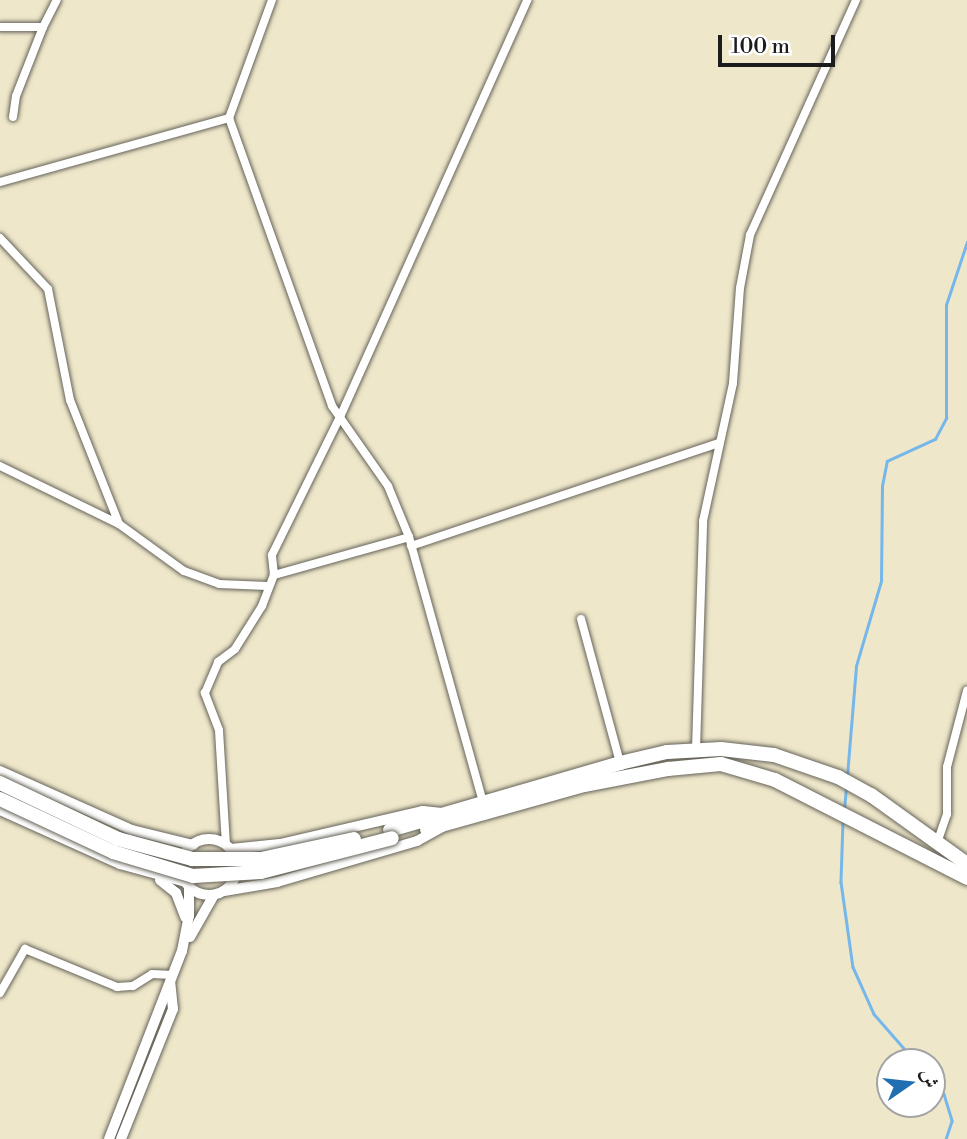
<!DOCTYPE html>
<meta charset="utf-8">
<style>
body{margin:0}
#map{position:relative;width:967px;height:1139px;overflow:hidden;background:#eee7ca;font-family:"Libre Bodoni",Amiri,serif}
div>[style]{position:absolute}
.stream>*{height:2.5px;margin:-1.25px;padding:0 1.25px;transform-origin:1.25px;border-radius:1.25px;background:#76b7eb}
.roads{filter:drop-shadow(0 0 2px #666359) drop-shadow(0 0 2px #666359)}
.street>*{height:8px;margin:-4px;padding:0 4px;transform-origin:4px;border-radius:4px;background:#fff}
.secondary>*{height:10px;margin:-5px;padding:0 5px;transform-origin:5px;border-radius:5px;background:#fff}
.secondary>.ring{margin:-5px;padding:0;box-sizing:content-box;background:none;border:10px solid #fff;border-radius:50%}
.highway>*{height:14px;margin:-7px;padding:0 7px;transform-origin:7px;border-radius:7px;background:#fff}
.bridges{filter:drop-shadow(0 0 2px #666359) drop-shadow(0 0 2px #666359)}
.highway-bridge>*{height:14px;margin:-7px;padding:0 7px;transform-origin:7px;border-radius:7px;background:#fff}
span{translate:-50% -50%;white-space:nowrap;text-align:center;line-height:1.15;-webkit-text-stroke:5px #fff;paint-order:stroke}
.north{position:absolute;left:876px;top:1048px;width:70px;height:70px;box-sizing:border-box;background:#fff;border:2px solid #a4a4a4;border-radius:50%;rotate:76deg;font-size:19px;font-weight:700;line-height:28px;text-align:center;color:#1c1c1c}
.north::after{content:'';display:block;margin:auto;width:24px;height:32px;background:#1f6fb2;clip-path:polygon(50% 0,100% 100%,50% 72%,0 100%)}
.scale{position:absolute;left:718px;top:35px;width:117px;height:32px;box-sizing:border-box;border:4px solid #1c1c1c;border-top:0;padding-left:9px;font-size:21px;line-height:24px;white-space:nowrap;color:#1c1c1c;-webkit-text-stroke:5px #fff;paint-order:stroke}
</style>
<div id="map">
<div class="stream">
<div style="left:847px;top:776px;width:110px;rotate:-85.3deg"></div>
<div style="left:856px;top:666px;width:89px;rotate:-73.6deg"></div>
<div style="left:881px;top:581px;width:95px;rotate:-89.4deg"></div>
<div style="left:882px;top:486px;width:25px;rotate:-79deg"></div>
<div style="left:887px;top:461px;width:53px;rotate:-24.6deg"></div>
<div style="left:935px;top:439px;width:24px;rotate:-62deg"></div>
<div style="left:946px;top:418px;width:113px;rotate:-90deg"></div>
<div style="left:946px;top:305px;width:66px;rotate:-71.6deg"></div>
<div style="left:844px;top:810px;width:24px;rotate:-85deg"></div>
<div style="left:843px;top:821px;width:61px;rotate:91.9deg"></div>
<div style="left:841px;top:882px;width:86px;rotate:82deg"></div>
<div style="left:853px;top:967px;width:51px;rotate:65.9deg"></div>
<div style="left:874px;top:1014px;width:64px;rotate:48.8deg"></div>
<div style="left:932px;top:1080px;width:18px;rotate:49deg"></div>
<div style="left:944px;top:1094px;width:28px;rotate:73deg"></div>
<div style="left:952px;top:1121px;width:19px;rotate:108deg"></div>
</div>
<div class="roads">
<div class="street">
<div style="left:272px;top:0;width:126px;rotate:110deg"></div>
<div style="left:229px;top:118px;width:306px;rotate:70.3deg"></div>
<div style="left:332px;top:406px;width:98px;rotate:55deg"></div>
<div style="left:388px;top:486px;width:55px;rotate:67.6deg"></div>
<div style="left:409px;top:537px;width:275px;rotate:74.4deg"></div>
<div style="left:0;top:27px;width:43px"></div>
<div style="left:43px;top:27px;width:30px;rotate:-63deg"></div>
<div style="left:13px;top:117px;width:21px;rotate:-82deg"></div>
<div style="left:16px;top:96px;width:74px;rotate:-68.6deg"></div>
<div style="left:0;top:182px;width:238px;rotate:-15.6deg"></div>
<div style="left:0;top:238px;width:70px;rotate:46.7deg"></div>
<div style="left:48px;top:289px;width:113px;rotate:78.8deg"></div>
<div style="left:70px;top:400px;width:133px;rotate:68.4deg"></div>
<div style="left:0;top:466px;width:132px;rotate:26deg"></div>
<div style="left:119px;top:524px;width:80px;rotate:35.9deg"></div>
<div style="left:184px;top:571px;width:37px;rotate:20deg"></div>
<div style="left:219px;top:584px;width:48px;rotate:2.4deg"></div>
<div style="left:411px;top:546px;width:325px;rotate:-18.5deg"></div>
<div style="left:274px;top:575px;width:140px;rotate:-15.7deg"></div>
<div style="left:581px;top:619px;width:149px;rotate:74.8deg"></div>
<div style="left:696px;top:749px;width:228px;rotate:-88.2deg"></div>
<div style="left:703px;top:521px;width:141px;rotate:-77.7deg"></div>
<div style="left:733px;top:383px;width:95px;rotate:-85.8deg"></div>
<div style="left:740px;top:288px;width:54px;rotate:-79.3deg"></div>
<div style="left:750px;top:235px;width:258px;rotate:-65.7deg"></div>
<div style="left:937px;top:843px;width:31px;rotate:-71deg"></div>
<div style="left:947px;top:814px;width:47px;rotate:-90deg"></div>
<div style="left:947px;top:767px;width:79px;rotate:-75.3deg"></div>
<div style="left:226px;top:845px;width:115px;rotate:-93.5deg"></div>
<div style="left:219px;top:730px;width:40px;rotate:-111deg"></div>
<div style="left:205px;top:693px;width:34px;rotate:-67deg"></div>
<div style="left:218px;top:662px;width:21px;rotate:-37deg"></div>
<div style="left:235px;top:649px;width:51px;rotate:-57.9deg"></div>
<div style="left:262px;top:606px;width:33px;rotate:-69deg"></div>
<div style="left:274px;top:575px;width:20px;rotate:-96deg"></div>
<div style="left:272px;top:555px;width:154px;rotate:-63.8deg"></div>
<div style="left:340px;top:417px;width:457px;rotate:-65.8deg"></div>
<div style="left:0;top:993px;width:51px;rotate:-60.4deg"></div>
<div style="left:25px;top:949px;width:100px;rotate:22.4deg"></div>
<div style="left:117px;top:987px;width:16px;rotate:-4deg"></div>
<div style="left:133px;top:986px;width:22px;rotate:-32deg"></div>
<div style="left:152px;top:974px;width:21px;rotate:3deg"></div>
</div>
<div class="secondary">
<div style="left:0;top:771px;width:145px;rotate:24.1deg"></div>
<div style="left:132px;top:830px;width:63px;rotate:13.8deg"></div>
<div style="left:0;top:810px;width:132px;rotate:24.2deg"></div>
<div style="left:120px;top:864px;width:68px;rotate:15.3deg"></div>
<div class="ring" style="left:181px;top:839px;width:46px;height:46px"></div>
<div style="left:231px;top:849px;width:49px;rotate:-5.8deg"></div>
<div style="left:280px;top:844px;width:147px;rotate:-13deg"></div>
<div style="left:423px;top:811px;width:19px;rotate:6deg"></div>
<div style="left:160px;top:880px;width:21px;rotate:39deg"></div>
<div style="left:176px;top:893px;width:26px;rotate:69deg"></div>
<div style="left:224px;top:891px;width:54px;rotate:-9.6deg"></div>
<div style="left:277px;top:882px;width:146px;rotate:-16.3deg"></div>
<div style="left:417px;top:841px;width:29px;rotate:-29deg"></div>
<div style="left:190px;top:937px;width:48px;rotate:-60.3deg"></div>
<div style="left:109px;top:1139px;width:202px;rotate:-68.8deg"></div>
<div style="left:182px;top:951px;width:36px;rotate:-79deg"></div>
<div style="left:189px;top:916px;width:30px;rotate:-90deg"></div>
<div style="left:121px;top:1139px;width:140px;rotate:-68.2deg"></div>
<div style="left:173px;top:1009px;width:27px;rotate:-96deg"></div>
</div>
<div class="highway">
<div style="left:427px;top:829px;width:163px;rotate:-15.7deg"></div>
<div style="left:584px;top:785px;width:86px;rotate:-10.8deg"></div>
<div style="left:668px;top:769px;width:53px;rotate:-5.4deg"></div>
<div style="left:721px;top:764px;width:56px;rotate:16.5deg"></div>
<div style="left:775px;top:780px;width:216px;rotate:27deg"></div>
<div style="left:390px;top:830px;width:240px;rotate:-16.2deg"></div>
<div style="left:620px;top:763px;width:48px;rotate:-13.2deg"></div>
<div style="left:667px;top:752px;width:54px;rotate:-3.2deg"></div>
<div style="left:721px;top:749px;width:53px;rotate:6.5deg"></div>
<div style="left:774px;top:755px;width:68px;rotate:19deg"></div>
<div style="left:838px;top:777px;width:38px;rotate:29deg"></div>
<div style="left:871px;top:795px;width:118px;rotate:35.7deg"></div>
</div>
</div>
<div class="bridges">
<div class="highway-bridge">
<div style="left:0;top:783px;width:131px;rotate:25.4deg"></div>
<div style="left:118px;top:839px;width:77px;rotate:15.1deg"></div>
<div style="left:192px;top:859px;width:69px"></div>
<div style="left:261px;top:859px;width:95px;rotate:-12.1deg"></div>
<div style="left:0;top:799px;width:125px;rotate:25.1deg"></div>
<div style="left:113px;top:852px;width:84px;rotate:16.7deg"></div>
<div style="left:193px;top:876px;width:68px;rotate:-3.4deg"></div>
<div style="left:261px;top:872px;width:135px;rotate:-14.5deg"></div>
</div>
</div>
<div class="north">ش</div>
<div class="scale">100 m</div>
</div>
